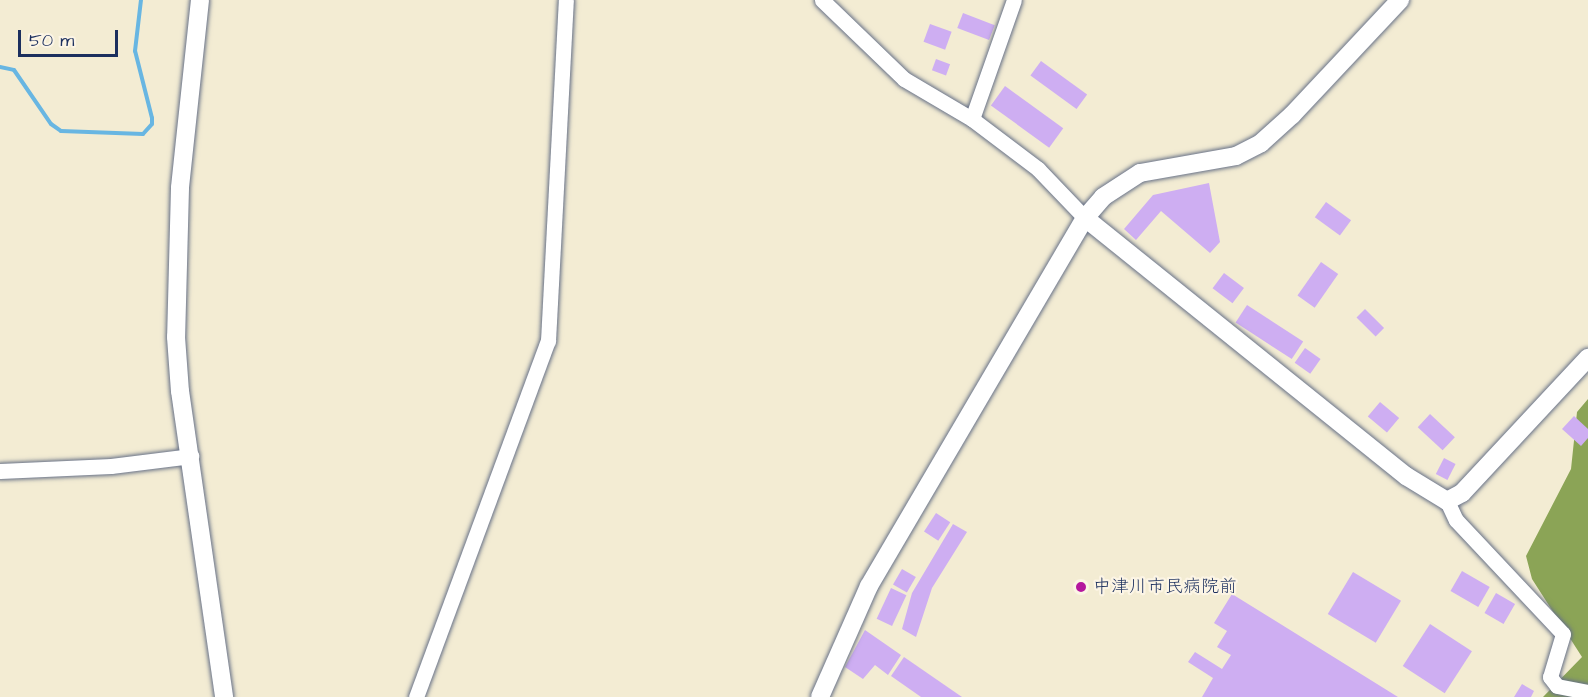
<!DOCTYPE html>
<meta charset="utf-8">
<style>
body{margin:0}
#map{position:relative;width:1588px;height:697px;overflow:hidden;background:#f3ecd3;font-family:"Architects Daughter","Klee One",sans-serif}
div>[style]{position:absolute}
.forest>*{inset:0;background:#8ba456}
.stream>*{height:4px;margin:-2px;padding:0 2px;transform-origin:2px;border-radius:2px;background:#68b6e2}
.building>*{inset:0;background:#ceaef2;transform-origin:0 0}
.roads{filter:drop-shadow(0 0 2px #677187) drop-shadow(0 0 2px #677187)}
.minor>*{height:15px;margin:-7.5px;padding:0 7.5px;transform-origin:7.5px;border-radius:7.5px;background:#fff}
.tertiary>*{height:18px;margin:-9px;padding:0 9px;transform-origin:9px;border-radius:9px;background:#fff}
.dots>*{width:16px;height:16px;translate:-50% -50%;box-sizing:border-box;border:3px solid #fcf5e5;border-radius:50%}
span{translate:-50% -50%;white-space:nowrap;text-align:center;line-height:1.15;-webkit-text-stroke:4.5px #fcf5e5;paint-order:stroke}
.poi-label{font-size:18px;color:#1b2f5e}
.left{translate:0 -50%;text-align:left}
.scale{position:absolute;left:18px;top:30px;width:100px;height:27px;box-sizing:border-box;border:3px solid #1b2f5e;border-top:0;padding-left:8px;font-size:18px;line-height:21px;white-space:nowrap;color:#1b2f5e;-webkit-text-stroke:4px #fcf5e5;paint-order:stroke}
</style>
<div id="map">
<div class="forest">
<div style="clip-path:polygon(1588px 399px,1588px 697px,1543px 697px,1582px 657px,1532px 579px,1526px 556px,1571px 469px,1577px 412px)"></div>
</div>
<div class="stream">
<div style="left:0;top:67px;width:14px;rotate:12deg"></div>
<div style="left:14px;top:70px;width:65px;rotate:55.6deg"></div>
<div style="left:51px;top:124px;width:12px;rotate:35deg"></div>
<div style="left:61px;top:131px;width:82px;rotate:2.1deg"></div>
<div style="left:143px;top:134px;width:13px;rotate:-48deg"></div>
<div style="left:152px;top:124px;width:6px;rotate:-90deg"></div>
<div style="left:152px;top:118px;width:69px;rotate:-104.2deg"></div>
<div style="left:135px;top:51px;width:51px;rotate:-83.3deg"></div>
</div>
<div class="building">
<div style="left:963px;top:13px;width:34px;height:16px;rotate:21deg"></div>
<div style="left:930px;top:24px;width:23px;height:19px;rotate:20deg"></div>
<div style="left:936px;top:59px;width:15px;height:12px;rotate:20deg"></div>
<div style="left:1041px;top:61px;width:57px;height:18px;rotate:36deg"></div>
<div style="left:1005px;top:86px;width:72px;height:24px;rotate:36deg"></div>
<div style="clip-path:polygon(1209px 183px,1220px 242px,1210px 253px,1161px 211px,1136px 240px,1124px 229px,1153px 195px)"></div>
<div style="left:1326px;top:202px;width:31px;height:19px;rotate:36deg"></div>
<div style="left:1321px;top:262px;width:21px;height:41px;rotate:35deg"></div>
<div style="left:1224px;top:273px;width:25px;height:19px;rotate:37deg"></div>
<div style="left:1247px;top:305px;width:67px;height:21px;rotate:33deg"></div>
<div style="left:1365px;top:309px;width:27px;height:12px;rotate:45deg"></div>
<div style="left:1305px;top:348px;width:19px;height:18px;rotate:35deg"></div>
<div style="left:1380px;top:402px;width:25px;height:19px;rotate:40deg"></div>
<div style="left:1430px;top:414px;width:34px;height:18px;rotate:43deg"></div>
<div style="clip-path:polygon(1574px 416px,1588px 429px,1588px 438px,1581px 446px,1562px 429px)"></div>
<div style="left:1444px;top:458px;width:13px;height:18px;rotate:27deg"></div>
<div style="left:936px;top:513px;width:17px;height:22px;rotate:33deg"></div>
<div style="clip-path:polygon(953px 524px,967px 532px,932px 588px,916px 637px,902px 629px,912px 593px)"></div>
<div style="left:902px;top:569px;width:16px;height:18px;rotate:30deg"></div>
<div style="left:1462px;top:571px;width:32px;height:23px;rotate:30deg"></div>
<div style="left:1353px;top:572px;width:56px;height:49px;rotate:31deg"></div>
<div style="left:891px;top:588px;width:17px;height:34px;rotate:25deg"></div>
<div style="left:1496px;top:593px;width:22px;height:23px;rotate:30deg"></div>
<div style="clip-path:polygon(1232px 594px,1398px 697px,1202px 697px,1213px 678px,1188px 662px,1195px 652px,1222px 669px,1231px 655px,1217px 647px,1227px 631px,1214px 623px)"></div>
<div style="left:1430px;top:624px;width:50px;height:50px;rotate:33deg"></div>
<div style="clip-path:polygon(865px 630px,901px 655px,888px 675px,875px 665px,863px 679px,845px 667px)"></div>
<div style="clip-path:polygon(904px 657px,962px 697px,921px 697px,891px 676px)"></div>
<div style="clip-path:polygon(1522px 684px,1534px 691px,1531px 697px,1514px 697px)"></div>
</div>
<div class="roads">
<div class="minor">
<div style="left:822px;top:0;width:114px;rotate:43.9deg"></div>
<div style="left:904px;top:79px;width:79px;rotate:30.5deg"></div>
<div style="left:972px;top:119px;width:83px;rotate:37.1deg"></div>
<div style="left:1038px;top:169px;width:68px;rotate:46.2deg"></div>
<div style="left:972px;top:119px;width:126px;rotate:-70.6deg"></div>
<div style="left:0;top:471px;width:111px;rotate:-2.6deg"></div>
<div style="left:111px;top:466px;width:81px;rotate:-7.1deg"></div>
<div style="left:1447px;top:501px;width:21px;rotate:65deg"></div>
<div style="left:1456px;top:520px;width:156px;rotate:46.8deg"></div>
<div style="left:1563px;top:634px;width:45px;rotate:106.8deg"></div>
<div style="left:1550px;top:677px;width:11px;rotate:52deg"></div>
<div style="left:1557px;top:686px;width:32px;rotate:11deg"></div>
<div style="left:416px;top:697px;width:380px;rotate:-69.7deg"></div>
<div style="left:548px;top:341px;width:341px;rotate:-87deg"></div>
</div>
<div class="tertiary">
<div style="left:200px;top:0;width:189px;rotate:96.1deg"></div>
<div style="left:180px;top:188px;width:149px;rotate:91.5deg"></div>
<div style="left:176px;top:337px;width:54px;rotate:85.8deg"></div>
<div style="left:180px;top:391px;width:309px;rotate:81.8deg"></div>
<div style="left:1085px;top:218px;width:412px;rotate:38.8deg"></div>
<div style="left:1406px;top:476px;width:48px;rotate:31.4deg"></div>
<div style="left:1447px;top:501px;width:17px;rotate:-28deg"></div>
<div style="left:1462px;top:493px;width:185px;rotate:-47deg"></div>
<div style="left:820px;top:697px;width:121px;rotate:-66.2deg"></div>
<div style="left:869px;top:586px;width:427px;rotate:-59.6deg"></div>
<div style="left:1085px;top:218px;width:28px;rotate:-49deg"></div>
<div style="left:1103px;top:197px;width:44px;rotate:-33deg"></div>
<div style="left:1140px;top:173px;width:97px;rotate:-10deg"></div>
<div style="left:1236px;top:156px;width:28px;rotate:-27deg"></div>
<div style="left:1261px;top:143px;width:42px;rotate:-42.1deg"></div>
<div style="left:1292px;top:115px;width:158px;rotate:-46.8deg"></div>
</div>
</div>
<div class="dots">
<div style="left:1081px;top:587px;background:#b5179e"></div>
</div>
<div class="poi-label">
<span class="left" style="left:1093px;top:587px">中津川市民病院前</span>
</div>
<div class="scale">50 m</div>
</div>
